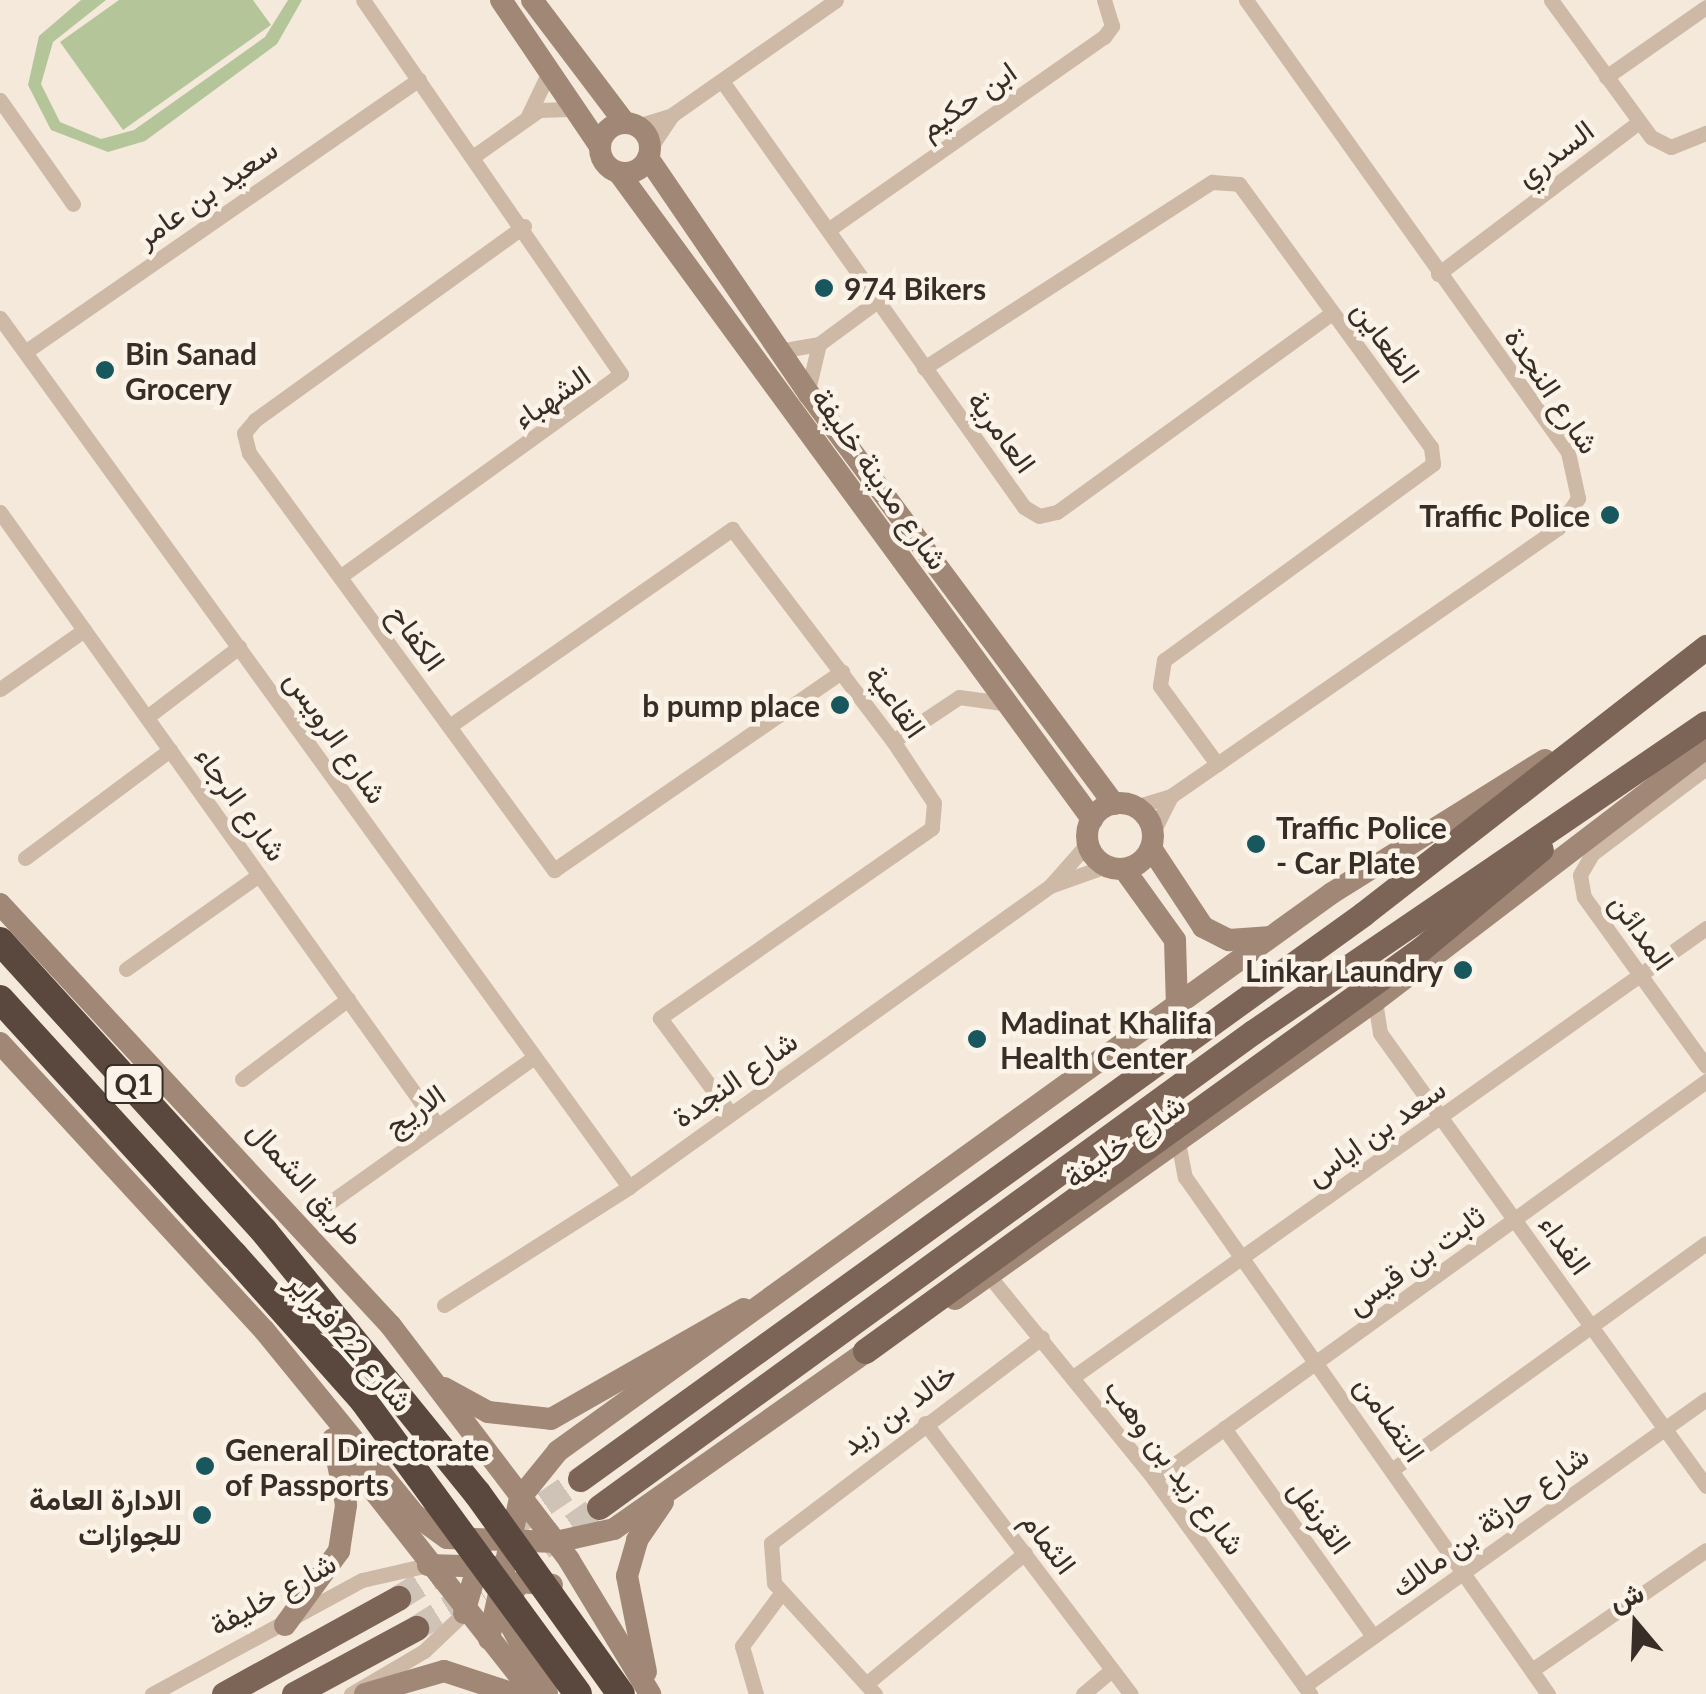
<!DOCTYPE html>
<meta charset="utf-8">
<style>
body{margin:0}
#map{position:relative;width:1706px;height:1694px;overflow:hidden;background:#f4e9da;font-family:Lato,Vazirmatn,sans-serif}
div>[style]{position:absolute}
.green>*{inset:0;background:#b4c599}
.primary-tunnel>*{height:25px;margin-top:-12.5px;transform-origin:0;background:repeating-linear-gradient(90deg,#cec3b6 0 25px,transparent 0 37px)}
.street>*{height:15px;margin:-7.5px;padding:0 7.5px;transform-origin:7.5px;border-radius:7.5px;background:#cdb9a5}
.secondary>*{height:22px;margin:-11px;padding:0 11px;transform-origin:11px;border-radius:11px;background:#a18876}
.secondary>.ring{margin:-11px;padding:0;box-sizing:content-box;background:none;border:22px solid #a18876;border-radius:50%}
.primary>*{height:25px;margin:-12.5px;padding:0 12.5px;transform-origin:12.5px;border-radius:12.5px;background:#7c6557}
.highway>*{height:28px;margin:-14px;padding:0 14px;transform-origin:14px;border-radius:14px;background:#5a473d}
.highway-bridge>*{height:28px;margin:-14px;padding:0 14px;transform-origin:14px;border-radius:14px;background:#5a473d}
.dots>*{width:28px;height:28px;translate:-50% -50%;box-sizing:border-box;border:5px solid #fbf3e7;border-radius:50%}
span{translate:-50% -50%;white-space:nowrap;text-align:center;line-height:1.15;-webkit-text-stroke:9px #fbf3e7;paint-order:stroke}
.shield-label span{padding:2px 8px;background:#fbf3e7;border:2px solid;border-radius:8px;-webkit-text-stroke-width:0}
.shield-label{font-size:28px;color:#382d27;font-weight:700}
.street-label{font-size:30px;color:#382d27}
.poi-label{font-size:30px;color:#382d27;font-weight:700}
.left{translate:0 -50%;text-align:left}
.right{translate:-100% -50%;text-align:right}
.north{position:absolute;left:1586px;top:1574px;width:100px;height:100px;-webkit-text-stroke:8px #fbf3e7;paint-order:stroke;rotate:341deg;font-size:28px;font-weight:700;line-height:40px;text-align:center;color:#382d27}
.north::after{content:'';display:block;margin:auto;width:35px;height:45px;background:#382d27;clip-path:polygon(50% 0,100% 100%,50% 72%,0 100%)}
</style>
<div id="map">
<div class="green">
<div style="clip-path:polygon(81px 0,106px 0,53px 42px,41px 84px,60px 122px,101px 139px,134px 130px,265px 37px,288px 0,302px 0,277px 44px,145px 141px,108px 152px,51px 130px,28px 85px,39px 36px)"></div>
<div style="clip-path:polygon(119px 0,253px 0,271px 25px,123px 130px,60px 42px)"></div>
</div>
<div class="primary-tunnel">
<div style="left:514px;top:1524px;width:80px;rotate:-34.3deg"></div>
<div style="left:542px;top:1547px;width:70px;rotate:-35.1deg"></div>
<div style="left:398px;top:1598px;width:67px;rotate:-32.3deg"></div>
<div style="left:416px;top:1628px;width:75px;rotate:-32deg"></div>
</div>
<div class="street">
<div style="left:1551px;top:0;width:170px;rotate:53.9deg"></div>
<div style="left:1651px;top:137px;width:22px;rotate:27deg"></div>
<div style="left:1671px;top:147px;width:38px;rotate:-22deg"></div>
<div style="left:1606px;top:77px;width:122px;rotate:-35deg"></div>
<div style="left:722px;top:81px;width:522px;rotate:54.67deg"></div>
<div style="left:1024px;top:507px;width:17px;rotate:31deg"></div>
<div style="left:1039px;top:516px;width:18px;rotate:-13deg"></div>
<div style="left:1057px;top:512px;width:339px;rotate:-35.9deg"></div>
<div style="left:0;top:100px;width:127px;rotate:54.9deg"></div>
<div style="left:528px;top:116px;width:49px;rotate:-64.5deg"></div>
<div style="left:637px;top:126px;width:37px;rotate:-17deg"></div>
<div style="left:672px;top:115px;width:200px;rotate:-35deg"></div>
<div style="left:650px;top:148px;width:36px;rotate:-56deg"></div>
<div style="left:474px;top:156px;width:80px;rotate:-35.3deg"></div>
<div style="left:539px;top:110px;width:37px;rotate:-2deg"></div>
<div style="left:524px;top:226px;width:332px;rotate:144.2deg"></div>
<div style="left:255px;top:420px;width:17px;rotate:130deg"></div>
<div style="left:244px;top:433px;width:21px;rotate:76deg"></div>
<div style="left:249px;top:453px;width:517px;rotate:53.82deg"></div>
<div style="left:554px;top:870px;width:350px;rotate:-34.6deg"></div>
<div style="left:828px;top:230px;width:337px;rotate:-35deg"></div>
<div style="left:1104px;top:37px;width:14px;rotate:-54deg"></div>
<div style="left:1112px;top:26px;width:27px;rotate:-107deg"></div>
<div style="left:1438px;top:274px;width:251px;rotate:-37.1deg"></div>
<div style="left:0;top:318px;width:1073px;rotate:54.1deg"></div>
<div style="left:779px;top:351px;width:41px;rotate:-9.9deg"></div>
<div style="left:819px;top:344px;width:71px;rotate:-36.4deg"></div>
<div style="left:25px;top:352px;width:479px;rotate:-34.7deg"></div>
<div style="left:924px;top:368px;width:343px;rotate:-32.9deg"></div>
<div style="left:1212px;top:182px;width:27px;rotate:4deg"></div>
<div style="left:1239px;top:184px;width:326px;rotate:53.9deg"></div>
<div style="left:1431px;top:447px;width:17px;rotate:83deg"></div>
<div style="left:1433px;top:464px;width:333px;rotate:143.9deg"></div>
<div style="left:1164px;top:660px;width:26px;rotate:99deg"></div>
<div style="left:1160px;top:686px;width:97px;rotate:53.8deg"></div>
<div style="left:808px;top:390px;width:47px;rotate:-76.6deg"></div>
<div style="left:0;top:512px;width:754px;rotate:54.5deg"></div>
<div style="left:341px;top:576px;width:345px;rotate:-35.8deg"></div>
<div style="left:621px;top:374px;width:454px;rotate:-124.6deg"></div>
<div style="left:0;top:689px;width:103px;rotate:-35.1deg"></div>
<div style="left:147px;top:717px;width:116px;rotate:-37.3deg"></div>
<div style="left:451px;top:725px;width:343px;rotate:-34.9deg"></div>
<div style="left:732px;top:529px;width:266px;rotate:52.8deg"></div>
<div style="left:893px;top:741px;width:74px;rotate:56.5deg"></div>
<div style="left:934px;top:803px;width:25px;rotate:95deg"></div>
<div style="left:932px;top:828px;width:332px;rotate:145.1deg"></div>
<div style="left:660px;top:1018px;width:118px;rotate:53.6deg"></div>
<div style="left:893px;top:741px;width:79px;rotate:-33.7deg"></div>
<div style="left:959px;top:697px;width:44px;rotate:7.8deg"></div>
<div style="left:1706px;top:768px;width:143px;rotate:143deg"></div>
<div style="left:1592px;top:854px;width:24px;rotate:120deg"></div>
<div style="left:1580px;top:875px;width:22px;rotate:80deg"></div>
<div style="left:1584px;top:897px;width:208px;rotate:54.2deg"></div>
<div style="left:1135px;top:807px;width:38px;rotate:-17deg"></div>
<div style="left:1171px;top:796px;width:471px;rotate:-34.7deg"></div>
<div style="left:1558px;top:528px;width:36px;rotate:-56deg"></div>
<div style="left:1578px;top:498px;width:47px;rotate:-102.3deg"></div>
<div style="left:1568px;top:452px;width:555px;rotate:-125.47deg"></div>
<div style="left:1153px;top:832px;width:40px;rotate:-63.4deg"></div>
<div style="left:25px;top:858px;width:181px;rotate:-36.7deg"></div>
<div style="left:1051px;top:885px;width:56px;rotate:-48.6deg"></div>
<div style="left:126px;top:969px;width:163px;rotate:-35.3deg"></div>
<div style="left:1375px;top:1001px;width:32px;rotate:81deg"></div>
<div style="left:1380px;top:1033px;width:558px;rotate:54.26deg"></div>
<div style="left:242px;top:1079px;width:133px;rotate:-37deg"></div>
<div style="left:1178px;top:1142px;width:36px;rotate:79deg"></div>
<div style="left:1185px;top:1177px;width:632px;rotate:54.93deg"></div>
<div style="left:329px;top:1203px;width:249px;rotate:-35.4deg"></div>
<div style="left:990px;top:1277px;width:260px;rotate:50.9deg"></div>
<div style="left:1154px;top:1479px;width:266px;rotate:54deg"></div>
<div style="left:444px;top:1305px;width:219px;rotate:-32.5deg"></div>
<div style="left:629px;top:1187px;width:518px;rotate:-35.56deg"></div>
<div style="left:1050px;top:886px;width:59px;rotate:-19.7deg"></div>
<div style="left:1073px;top:1377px;width:776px;rotate:-35.35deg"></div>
<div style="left:925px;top:1423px;width:340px;rotate:52.8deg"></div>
<div style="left:1224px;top:1428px;width:256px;rotate:54.4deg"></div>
<div style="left:1393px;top:1469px;width:386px;rotate:-35.8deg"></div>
<div style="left:1154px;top:1479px;width:681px;rotate:-35.79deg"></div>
<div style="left:1532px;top:1670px;width:211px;rotate:-34.6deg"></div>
<div style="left:866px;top:1684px;width:206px;rotate:-39.5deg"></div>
<div style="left:1304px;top:1686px;width:494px;rotate:-35.5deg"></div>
<div style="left:152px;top:1694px;width:239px;rotate:-28.5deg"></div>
<div style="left:362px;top:1580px;width:68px;rotate:-12.8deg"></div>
<div style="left:351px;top:1694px;width:85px;rotate:-30.5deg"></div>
<div style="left:424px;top:1651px;width:55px;rotate:-43.5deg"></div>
<div style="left:756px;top:1694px;width:50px;rotate:-106.3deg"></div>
<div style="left:742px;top:1646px;width:67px;rotate:-53.5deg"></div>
<div style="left:875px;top:1694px;width:150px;rotate:-132.3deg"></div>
<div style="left:774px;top:1583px;width:40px;rotate:-94.3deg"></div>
<div style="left:771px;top:1543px;width:340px;rotate:-37.2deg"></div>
<div style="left:1083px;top:1694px;width:38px;rotate:-40deg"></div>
</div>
<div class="secondary">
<div style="left:501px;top:0;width:176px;rotate:55.9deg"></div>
<div style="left:532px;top:0;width:154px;rotate:52.9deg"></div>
<div class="ring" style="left:600px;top:123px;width:28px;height:28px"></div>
<div style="left:648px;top:158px;width:286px;rotate:55.7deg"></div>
<div style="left:809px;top:394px;width:511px;rotate:53.35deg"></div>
<div style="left:619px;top:173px;width:801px;rotate:53.79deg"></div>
<div class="ring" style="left:1087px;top:803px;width:44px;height:44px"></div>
<div style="left:1151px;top:848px;width:95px;rotate:56.6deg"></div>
<div style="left:1203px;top:927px;width:29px;rotate:27deg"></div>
<div style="left:1229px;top:940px;width:39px;rotate:-4deg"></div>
<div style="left:1124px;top:869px;width:87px;rotate:54.3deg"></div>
<div style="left:1175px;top:940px;width:67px;rotate:88.3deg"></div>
<div style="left:0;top:904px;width:575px;rotate:47.18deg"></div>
<div style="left:391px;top:1326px;width:294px;rotate:52.7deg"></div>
<div style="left:569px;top:1560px;width:157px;rotate:58.8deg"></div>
<div style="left:0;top:1043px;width:390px;rotate:47.4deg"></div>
<div style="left:264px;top:1330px;width:239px;rotate:50.8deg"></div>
<div style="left:415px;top:1515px;width:39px;rotate:36deg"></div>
<div style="left:447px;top:1538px;width:109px;rotate:2.1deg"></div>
<div style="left:556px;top:1542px;width:59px;rotate:-12.6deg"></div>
<div style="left:614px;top:1529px;width:325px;rotate:-35.1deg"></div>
<div style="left:955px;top:1299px;width:515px;rotate:-35.36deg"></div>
<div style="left:1375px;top:1001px;width:417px;rotate:-37.4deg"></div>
<div style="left:444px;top:1388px;width:50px;rotate:28.6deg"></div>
<div style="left:488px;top:1412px;width:63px;rotate:6.3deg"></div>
<div style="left:551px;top:1419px;width:222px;rotate:-29.7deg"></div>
<div style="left:333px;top:1439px;width:325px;rotate:51.8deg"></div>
<div style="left:428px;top:1565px;width:69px;rotate:1.7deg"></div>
<div style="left:464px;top:1613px;width:61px;rotate:-73.9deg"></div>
<div style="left:285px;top:1625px;width:92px;rotate:-53.9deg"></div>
<div style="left:339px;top:1551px;width:47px;rotate:-81.3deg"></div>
<div style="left:346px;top:1505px;width:63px;rotate:-101deg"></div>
<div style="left:489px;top:1639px;width:144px;rotate:-77.6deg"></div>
<div style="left:520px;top:1498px;width:60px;rotate:-51deg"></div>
<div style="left:558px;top:1451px;width:954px;rotate:-35.79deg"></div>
<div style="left:1332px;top:893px;width:251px;rotate:-32deg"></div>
<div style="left:646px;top:1672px;width:98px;rotate:-101.2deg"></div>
<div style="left:627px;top:1576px;width:37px;rotate:-74deg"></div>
<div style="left:637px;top:1540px;width:46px;rotate:-55.6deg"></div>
<div style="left:547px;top:1693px;width:95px;rotate:-118.2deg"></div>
<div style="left:502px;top:1609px;width:32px;rotate:-56deg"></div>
<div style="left:520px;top:1582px;width:32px;rotate:5deg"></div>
<div style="left:365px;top:1694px;width:82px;rotate:-16.2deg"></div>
<div style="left:444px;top:1671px;width:74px;rotate:18.2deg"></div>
</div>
<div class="primary">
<div style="left:865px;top:1351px;width:686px;rotate:-35.87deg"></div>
<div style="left:1421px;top:949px;width:156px;rotate:-39.8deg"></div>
<div style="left:580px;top:1479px;width:966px;rotate:-35.81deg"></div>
<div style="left:1363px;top:914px;width:435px;rotate:-37.9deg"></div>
<div style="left:599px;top:1507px;width:808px;rotate:-35.99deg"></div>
<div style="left:1253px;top:1032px;width:548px;rotate:-34.3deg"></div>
<div style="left:224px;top:1694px;width:199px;rotate:-28.9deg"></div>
<div style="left:294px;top:1694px;width:139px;rotate:-28.4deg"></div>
</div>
<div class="highway">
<div style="left:0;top:941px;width:392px;rotate:47.7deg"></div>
<div style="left:0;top:999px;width:347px;rotate:47.6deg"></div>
</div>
<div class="highway-bridge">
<div style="left:264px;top:1231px;width:338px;rotate:50.9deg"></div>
<div style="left:477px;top:1493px;width:247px;rotate:54.4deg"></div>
<div style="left:234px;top:1255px;width:194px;rotate:48.3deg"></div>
<div style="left:363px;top:1400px;width:364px;rotate:53.8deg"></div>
</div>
<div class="dots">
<div style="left:824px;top:288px;background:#19575e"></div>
<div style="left:105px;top:370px;background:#19575e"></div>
<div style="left:1610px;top:515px;background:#19575e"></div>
<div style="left:840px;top:705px;background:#19575e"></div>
<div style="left:1256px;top:844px;background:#19575e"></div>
<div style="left:1463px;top:970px;background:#19575e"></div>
<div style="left:977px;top:1039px;background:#19575e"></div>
<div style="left:205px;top:1466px;background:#19575e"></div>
<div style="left:202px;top:1515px;background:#19575e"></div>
</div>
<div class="shield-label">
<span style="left:134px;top:1084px">Q1</span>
</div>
<div class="street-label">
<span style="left:967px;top:99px;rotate:-35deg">ابن حكيم</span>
<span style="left:1554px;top:152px;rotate:-37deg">السدري</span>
<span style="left:206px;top:192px;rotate:-35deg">سعيد بن عامر</span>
<span style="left:1387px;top:341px;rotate:54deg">الظعاين</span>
<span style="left:1553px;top:390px;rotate:56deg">شارع النجدة</span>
<span style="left:551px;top:396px;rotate:-35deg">الشهباء</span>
<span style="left:1003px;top:431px;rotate:54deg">العامرية</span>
<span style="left:881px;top:478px;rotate:55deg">شارع مدينة خليفة</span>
<span style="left:418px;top:637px;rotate:54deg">الكفاح</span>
<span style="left:897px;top:701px;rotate:55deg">القاعية</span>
<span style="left:337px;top:736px;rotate:55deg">شارع الرويس</span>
<span style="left:242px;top:803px;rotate:54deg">شارع الرجاء</span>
<span style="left:1643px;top:931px;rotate:54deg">المدائن</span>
<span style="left:734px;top:1078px;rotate:-35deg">شارع النجدة</span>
<span style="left:414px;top:1109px;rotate:-35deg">الاريج</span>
<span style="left:1375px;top:1131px;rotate:-35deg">سعد بن اياس</span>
<span style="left:1124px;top:1140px;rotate:-35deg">شارع خليفة</span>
<span style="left:307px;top:1182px;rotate:48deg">طريق الشمال</span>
<span style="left:1566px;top:1244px;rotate:54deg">الفداء</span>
<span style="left:1415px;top:1259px;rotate:-36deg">ثابت بن قيس</span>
<span style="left:351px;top:1341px;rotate:49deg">شارع 22 فبراير</span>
<span style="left:898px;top:1408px;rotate:-36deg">خالد بن زيد</span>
<span style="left:1391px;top:1418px;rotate:55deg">التضامن</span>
<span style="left:1176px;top:1466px;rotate:53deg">شارع زيد بن وهب</span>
<span style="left:1321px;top:1516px;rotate:54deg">القرنفل</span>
<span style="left:1489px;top:1520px;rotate:-36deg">شارع حارثة بن مالك</span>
<span style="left:1050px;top:1542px;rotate:53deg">الثمام</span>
<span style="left:272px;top:1593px;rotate:-29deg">شارع خليفة</span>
</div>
<div class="poi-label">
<span class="left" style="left:844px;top:288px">974 Bikers</span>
<span class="left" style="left:125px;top:370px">Bin Sanad<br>Grocery</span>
<span class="right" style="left:1590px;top:515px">Traffic Police</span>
<span class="right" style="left:820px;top:705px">b pump place</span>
<span class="left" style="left:1276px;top:844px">Traffic Police<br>- Car Plate</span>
<span class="right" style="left:1443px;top:970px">Linkar Laundry</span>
<span class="left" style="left:1000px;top:1039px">Madinat Khalifa<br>Health Center</span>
<span class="left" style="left:225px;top:1466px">General Directorate<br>of Passports</span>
<span class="right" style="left:182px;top:1515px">الادارة العامة<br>للجوازات</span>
</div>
<div class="north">ش</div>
</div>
